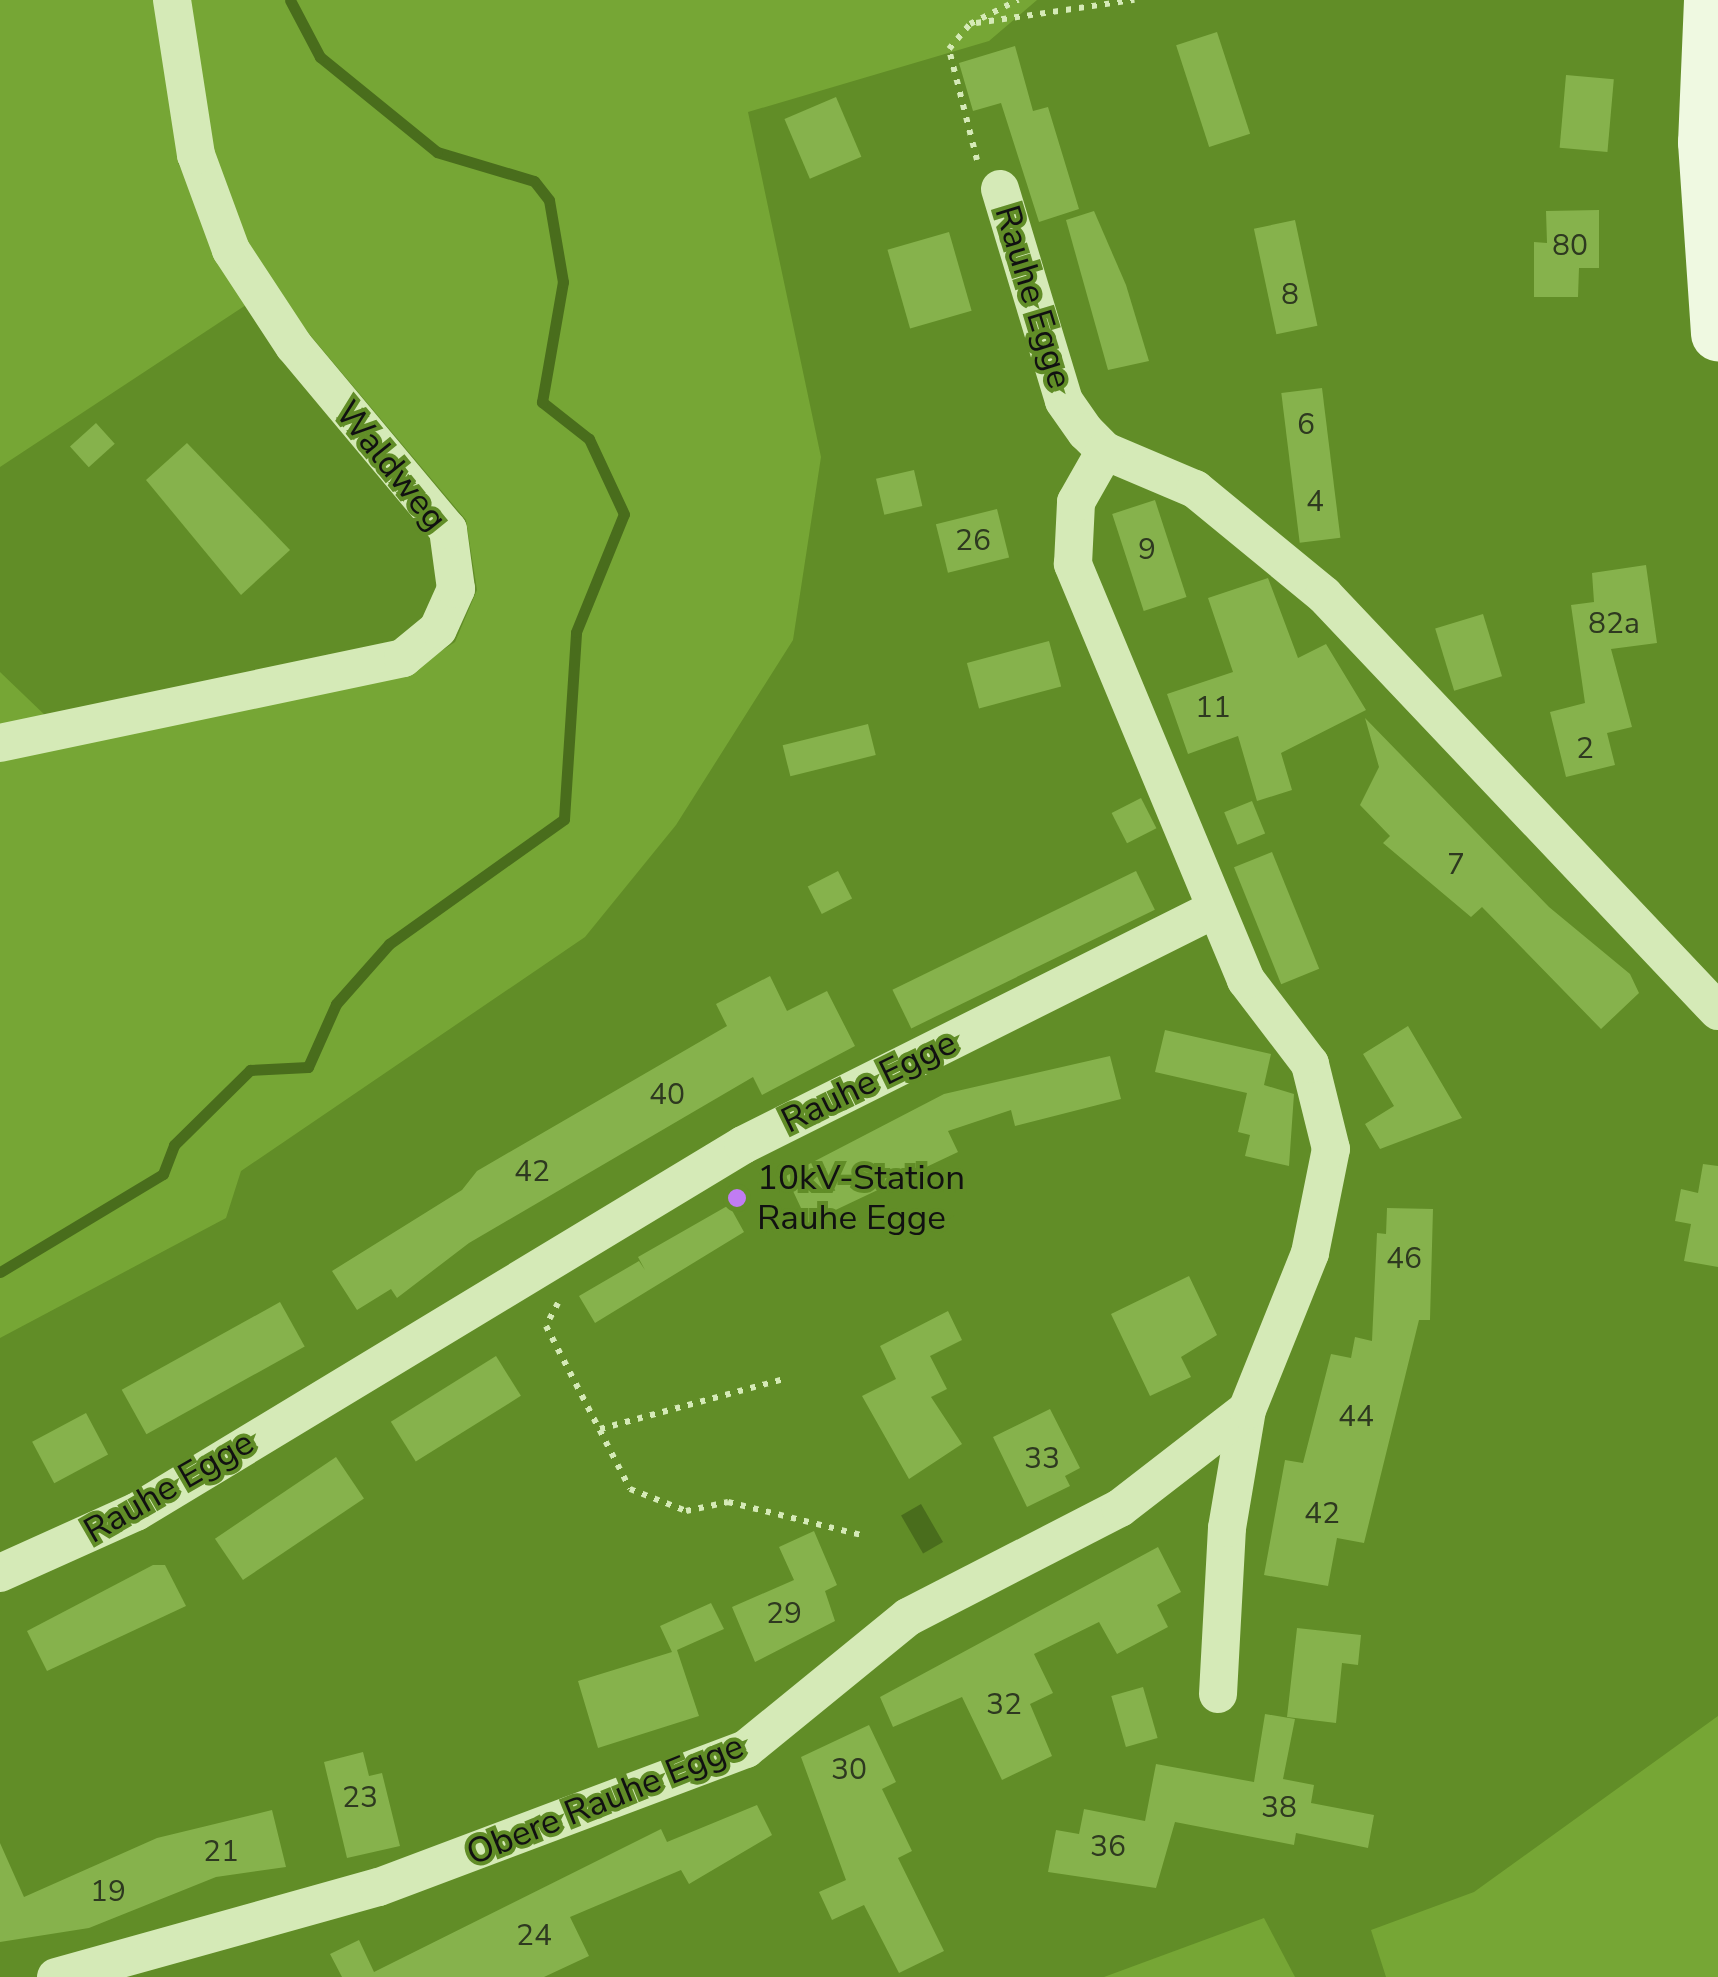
<!DOCTYPE html>
<style>
body{margin:0}
#map{position:relative;width:1718px;height:1977px;overflow:hidden;background:#618d27;font-family:"Nunito Sans",sans-serif}
div>[style]{position:absolute}
.green>*{inset:0;background:#76a635}
.water>*{inset:0;background:#496d1c;transform-origin:0 0}
.stream>*{height:11px;margin:-5.5px;padding:0 5.5px;transform-origin:5.5px;border-radius:5.5px;background:#496d1c}
.building>*{inset:0;background:#86b24c;transform-origin:0 0}
.path>*{height:6px;margin-top:-3px;transform-origin:0;background:repeating-linear-gradient(90deg,#d5eab7 0 5px,transparent 0 13px)}
.minor>*{height:38px;margin:-19px;padding:0 19px;transform-origin:19px;border-radius:19px;background:#d5eab7}
.secondary>*{height:55px;margin:-27.5px;padding:0 27.5px;transform-origin:27.5px;border-radius:27.5px;background:#eff9e1}
.dots>*{width:28px;height:28px;translate:-50% -50%;box-sizing:border-box;border:5px solid #618d27;border-radius:50%}
span{translate:-50% -50%;white-space:nowrap;text-align:center;line-height:1.15;-webkit-text-stroke:8px #618d27;paint-order:stroke}
.number-label{font-size:30px;color:#2e3920}
.number-label span{-webkit-text-stroke-width:0}
.street-label{font-size:35px;color:#111}
.poi-label{font-size:35px;color:#111}
.left{translate:0 -50%;text-align:left}
</style>
<div id="map">
<div class="green">
<div style="clip-path:polygon(0 0,155px 0,190px 150px,178px 163px,249px 303px,0 467px)"></div>
<div style="clip-path:polygon(182px 0,1037px 0,989px 41px,748px 112px,821px 457px,793px 640px,676px 825px,585px 937px,241px 1171px,226px 1218px,0 1338px,0 759px,412px 670px,455px 642px,477px 590px,466px 520px,273px 291px,234px 225px,205px 146px)"></div>
<div style="clip-path:polygon(0 672px,49px 719px,0 727px)"></div>
<div style="clip-path:polygon(1718px 1716px,1718px 1977px,1386px 1977px,1371px 1930px,1474px 1892px)"></div>
<div style="clip-path:polygon(1264px 1918px,1295px 1977px,1104px 1977px)"></div>
</div>
<div class="water">
<div style="left:921px;top:1504px;width:44px;height:23px;rotate:60deg"></div>
</div>
<div class="stream">
<div style="left:0;top:1272px;width:190px;rotate:-31deg"></div>
<div style="left:163px;top:1174px;width:31px;rotate:-69deg"></div>
<div style="left:174px;top:1145px;width:107px;rotate:-44.6deg"></div>
<div style="left:250px;top:1070px;width:58px;rotate:-3deg"></div>
<div style="left:308px;top:1067px;width:69px;rotate:-66deg"></div>
<div style="left:336px;top:1004px;width:80px;rotate:-48.5deg"></div>
<div style="left:389px;top:944px;width:215px;rotate:-35.5deg"></div>
<div style="left:564px;top:819px;width:187px;rotate:-86.3deg"></div>
<div style="left:576px;top:632px;width:127px;rotate:-67.9deg"></div>
<div style="left:624px;top:514px;width:83px;rotate:-115deg"></div>
<div style="left:589px;top:439px;width:60px;rotate:-141.8deg"></div>
<div style="left:542px;top:402px;width:122px;rotate:-80.1deg"></div>
<div style="left:563px;top:282px;width:83px;rotate:-99.7deg"></div>
<div style="left:549px;top:200px;width:24px;rotate:-128deg"></div>
<div style="left:534px;top:181px;width:101px;rotate:-163.4deg"></div>
<div style="left:437px;top:152px;width:151px;rotate:-140.9deg"></div>
<div style="left:320px;top:57px;width:64px;rotate:-117.8deg"></div>
</div>
<div class="building">
<div style="left:1217px;top:32px;width:107px;height:43px;rotate:72deg"></div>
<div style="clip-path:polygon(1015px 46px,1033px 111px,1048px 107px,1079px 209px,1039px 222px,1001px 103px,973px 111px,959px 63px)"></div>
<div style="left:1566px;top:75px;width:48px;height:73px;rotate:5deg"></div>
<div style="left:836px;top:97px;width:65px;height:56px;rotate:67deg"></div>
<div style="clip-path:polygon(1599px 210px,1599px 268px,1579px 268px,1578px 297px,1534px 297px,1534px 242px,1547px 243px,1546px 211px)"></div>
<div style="clip-path:polygon(1094px 211px,1126px 285px,1149px 361px,1108px 370px,1066px 220px)"></div>
<div style="left:1295px;top:220px;width:108px;height:42px;rotate:78deg"></div>
<div style="left:949px;top:232px;width:82px;height:64px;rotate:74deg"></div>
<div style="left:1322px;top:388px;width:151px;height:41px;rotate:83deg"></div>
<div style="left:96px;top:423px;width:28px;height:35px;rotate:48deg"></div>
<div style="clip-path:polygon(187px 443px,290px 550px,241px 595px,146px 480px)"></div>
<div style="left:914px;top:470px;width:37px;height:39px;rotate:77deg"></div>
<div style="left:1155px;top:500px;width:102px;height:45px;rotate:72deg"></div>
<div style="left:997px;top:509px;width:50px;height:63px;rotate:76deg"></div>
<div style="clip-path:polygon(1646px 565px,1657px 643px,1611px 649px,1632px 727px,1607px 733px,1615px 765px,1566px 777px,1550px 712px,1585px 703px,1571px 605px,1594px 602px,1592px 573px)"></div>
<div style="clip-path:polygon(1268px 578px,1298px 658px,1326px 644px,1366px 710px,1281px 753px,1292px 790px,1257px 801px,1238px 736px,1188px 754px,1167px 694px,1233px 672px,1208px 598px)"></div>
<div style="left:1483px;top:614px;width:65px;height:50px;rotate:73deg"></div>
<div style="left:1049px;top:641px;width:47px;height:85px;rotate:75deg"></div>
<div style="clip-path:polygon(1365px 718px,1549px 907px,1630px 974px,1639px 993px,1601px 1029px,1482px 907px,1471px 917px,1383px 843px,1390px 836px,1360px 805px,1379px 767px)"></div>
<div style="left:868px;top:724px;width:32px;height:88px;rotate:76deg"></div>
<div style="left:1141px;top:798px;width:34px;height:33px;rotate:63deg"></div>
<div style="left:1252px;top:801px;width:35px;height:30px;rotate:68deg"></div>
<div style="left:1272px;top:852px;width:126px;height:41px;rotate:68deg"></div>
<div style="left:838px;top:871px;width:31px;height:34px;rotate:63deg"></div>
<div style="left:1136px;top:871px;width:43px;height:271px;rotate:64deg"></div>
<div style="clip-path:polygon(770px 976px,787px 1011px,827px 991px,855px 1046px,762px 1095px,753px 1077px,469px 1243px,397px 1298px,391px 1289px,357px 1310px,332px 1271px,462px 1190px,477px 1171px,727px 1026px,716px 1004px)"></div>
<div style="clip-path:polygon(1408px 1026px,1462px 1118px,1380px 1149px,1365px 1124px,1394px 1106px,1363px 1054px)"></div>
<div style="clip-path:polygon(1165px 1030px,1271px 1054px,1264px 1085px,1294px 1094px,1289px 1166px,1245px 1156px,1250px 1135px,1238px 1132px,1247px 1093px,1155px 1072px)"></div>
<div style="clip-path:polygon(1110px 1056px,1121px 1099px,1015px 1126px,1011px 1110px,948px 1131px,958px 1152px,808px 1223px,786px 1176px,944px 1094px)"></div>
<div style="clip-path:polygon(1703px 1164px,1718px 1166px,1718px 1267px,1684px 1261px,1691px 1224px,1675px 1221px,1681px 1189px,1698px 1193px)"></div>
<div style="clip-path:polygon(729px 1205px,744px 1232px,595px 1323px,579px 1296px,639px 1261px,645px 1270px,638px 1257px)"></div>
<div style="clip-path:polygon(1387px 1208px,1433px 1209px,1430px 1320px,1419px 1320px,1364px 1543px,1337px 1538px,1328px 1586px,1264px 1575px,1285px 1460px,1303px 1463px,1331px 1354px,1351px 1358px,1355px 1337px,1372px 1341px,1377px 1233px,1386px 1234px)"></div>
<div style="clip-path:polygon(1189px 1276px,1217px 1335px,1181px 1357px,1191px 1377px,1150px 1396px,1111px 1314px)"></div>
<div style="left:280px;top:1302px;width:51px;height:181px;rotate:61deg"></div>
<div style="clip-path:polygon(948px 1311px,962px 1340px,930px 1356px,947px 1389px,931px 1397px,962px 1444px,909px 1479px,862px 1396px,896px 1379px,880px 1346px)"></div>
<div style="left:496px;top:1356px;width:47px;height:124px;rotate:58deg"></div>
<div style="clip-path:polygon(1050px 1409px,1080px 1468px,1065px 1476px,1070px 1486px,1027px 1507px,993px 1437px)"></div>
<div style="left:86px;top:1413px;width:47px;height:61px;rotate:62deg"></div>
<div style="left:336px;top:1457px;width:50px;height:146px;rotate:56deg"></div>
<div style="clip-path:polygon(814px 1531px,837px 1585px,825px 1591px,835px 1621px,755px 1662px,732px 1607px,794px 1580px,779px 1547px)"></div>
<div style="clip-path:polygon(1158px 1547px,1181px 1592px,1157px 1605px,1168px 1627px,1117px 1654px,1099px 1622px,1034px 1654px,1053px 1693px,1030px 1704px,1052px 1756px,1002px 1780px,962px 1697px,893px 1727px,880px 1697px)"></div>
<div style="clip-path:polygon(153px 1565px,165px 1565px,186px 1606px,47px 1671px,27px 1631px)"></div>
<div style="clip-path:polygon(711px 1603px,724px 1629px,677px 1650px,699px 1716px,598px 1748px,578px 1681px,672px 1652px,660px 1626px)"></div>
<div style="clip-path:polygon(1297px 1628px,1361px 1635px,1358px 1665px,1342px 1663px,1336px 1723px,1287px 1717px)"></div>
<div style="left:1143px;top:1687px;width:53px;height:33px;rotate:74deg"></div>
<div style="clip-path:polygon(1265px 1714px,1295px 1719px,1283px 1779px,1314px 1785px,1311px 1803px,1374px 1815px,1368px 1848px,1296px 1833px,1294px 1845px,1175px 1822px,1156px 1888px,1048px 1872px,1056px 1830px,1079px 1834px,1084px 1809px,1145px 1821px,1156px 1764px,1254px 1782px)"></div>
<div style="clip-path:polygon(869px 1725px,896px 1782px,882px 1789px,912px 1851px,898px 1858px,944px 1951px,899px 1973px,864px 1905px,832px 1920px,819px 1892px,846px 1880px,801px 1757px)"></div>
<div style="clip-path:polygon(363px 1752px,369px 1776px,382px 1773px,400px 1846px,347px 1858px,324px 1762px)"></div>
<div style="clip-path:polygon(757px 1805px,772px 1835px,689px 1884px,681px 1870px,570px 1917px,589px 1956px,544px 1977px,342px 1977px,330px 1954px,359px 1940px,374px 1972px,661px 1829px,667px 1842px)"></div>
<div style="clip-path:polygon(272px 1810px,286px 1867px,216px 1877px,89px 1928px,0 1942px,0 1843px,24px 1897px,157px 1838px)"></div>
</div>
<div class="path">
<div style="left:976px;top:23px;width:160px;rotate:-8.3deg"></div>
<div style="left:977px;top:160px;width:114px;rotate:-104.2deg"></div>
<div style="left:949px;top:49px;width:33px;rotate:-50deg"></div>
<div style="left:970px;top:24px;width:54px;rotate:-26.6deg"></div>
<div style="left:558px;top:1303px;width:26px;rotate:118deg"></div>
<div style="left:546px;top:1326px;width:183px;rotate:62.7deg"></div>
<div style="left:630px;top:1489px;width:60px;rotate:21.4deg"></div>
<div style="left:686px;top:1511px;width:43px;rotate:-12.1deg"></div>
<div style="left:728px;top:1502px;width:141px;rotate:13.9deg"></div>
<div style="left:600px;top:1429px;width:191px;rotate:-15.2deg"></div>
</div>
<div class="minor">
<div style="left:1000px;top:189px;width:221px;rotate:73.2deg"></div>
<div style="left:1064px;top:401px;width:38px;rotate:55deg"></div>
<div style="left:1086px;top:432px;width:27px;rotate:45deg"></div>
<div style="left:1105px;top:451px;width:98px;rotate:22.9deg"></div>
<div style="left:1195px;top:489px;width:167px;rotate:39.4deg"></div>
<div style="left:1324px;top:595px;width:573px;rotate:46.56deg"></div>
<div style="left:0;top:743px;width:412px;rotate:-11.9deg"></div>
<div style="left:403px;top:658px;width:45px;rotate:-39.6deg"></div>
<div style="left:438px;top:629px;width:44px;rotate:-65.8deg"></div>
<div style="left:456px;top:589px;width:60px;rotate:-97.7deg"></div>
<div style="left:448px;top:530px;width:240px;rotate:-129.9deg"></div>
<div style="left:294px;top:346px;width:115px;rotate:-123.3deg"></div>
<div style="left:231px;top:250px;width:101px;rotate:-110.2deg"></div>
<div style="left:196px;top:155px;width:157px;rotate:-98.8deg"></div>
<div style="left:0;top:1573px;width:149px;rotate:-24.2deg"></div>
<div style="left:136px;top:1512px;width:709px;rotate:-31.16deg"></div>
<div style="left:743px;top:1145px;width:525px;rotate:-26.57deg"></div>
<div style="left:1218px;top:1694px;width:166px;rotate:-86.9deg"></div>
<div style="left:1227px;top:1528px;width:120px;rotate:-80.4deg"></div>
<div style="left:56px;top:1977px;width:335px;rotate:-15.6deg"></div>
<div style="left:379px;top:1887px;width:392px;rotate:-20.6deg"></div>
<div style="left:746px;top:1749px;width:209px;rotate:-39.2deg"></div>
<div style="left:908px;top:1617px;width:238px;rotate:-27.2deg"></div>
<div style="left:1120px;top:1508px;width:160px;rotate:-37.7deg"></div>
<div style="left:1247px;top:1410px;width:169px;rotate:-68.1deg"></div>
<div style="left:1310px;top:1253px;width:106px;rotate:-78.6deg"></div>
<div style="left:1331px;top:1149px;width:88px;rotate:-103.9deg"></div>
<div style="left:1310px;top:1064px;width:106px;rotate:-127.3deg"></div>
<div style="left:1246px;top:980px;width:451px;rotate:-112.6deg"></div>
<div style="left:1073px;top:564px;width:62px;rotate:-87.2deg"></div>
<div style="left:1076px;top:502px;width:59px;rotate:-60.4deg"></div>
</div>
<div class="secondary">
<div style="left:1711px;top:0;width:142px;rotate:92.4deg"></div>
<div style="left:1705px;top:142px;width:192px;rotate:86.1deg"></div>
</div>
<div class="dots">
<div style="left:737px;top:1198px;background:#c17cf3"></div>
</div>
<div class="number-label">
<span style="left:1570px;top:246px">80</span>
<span style="left:1290px;top:295px">8</span>
<span style="left:1306px;top:425px">6</span>
<span style="left:1315px;top:502px">4</span>
<span style="left:973px;top:541px">26</span>
<span style="left:1147px;top:550px">9</span>
<span style="left:1614px;top:624px">82a</span>
<span style="left:1213px;top:708px">11</span>
<span style="left:1585px;top:749px">2</span>
<span style="left:1456px;top:865px">7</span>
<span style="left:667px;top:1095px">40</span>
<span style="left:532px;top:1172px">42</span>
<span style="left:1404px;top:1259px">46</span>
<span style="left:1356px;top:1417px">44</span>
<span style="left:1042px;top:1459px">33</span>
<span style="left:1322px;top:1514px">42</span>
<span style="left:784px;top:1614px">29</span>
<span style="left:1004px;top:1705px">32</span>
<span style="left:849px;top:1770px">30</span>
<span style="left:360px;top:1798px">23</span>
<span style="left:1279px;top:1808px">38</span>
<span style="left:1108px;top:1847px">36</span>
<span style="left:221px;top:1852px">21</span>
<span style="left:108px;top:1892px">19</span>
<span style="left:534px;top:1936px">24</span>
</div>
<div class="street-label">
<span style="left:1033px;top:297px;rotate:73deg">Rauhe Egge</span>
<span style="left:391px;top:466px;rotate:51deg">Waldweg</span>
<span style="left:869px;top:1082px;rotate:-26deg">Rauhe Egge</span>
<span style="left:169px;top:1487px;rotate:-30deg">Rauhe Egge</span>
<span style="left:605px;top:1800px;rotate:-22deg">Obere Rauhe Egge</span>
</div>
<div class="poi-label">
<span class="left" style="left:757px;top:1198px">10kV-Station<br>Rauhe Egge</span>
</div>
</div>
